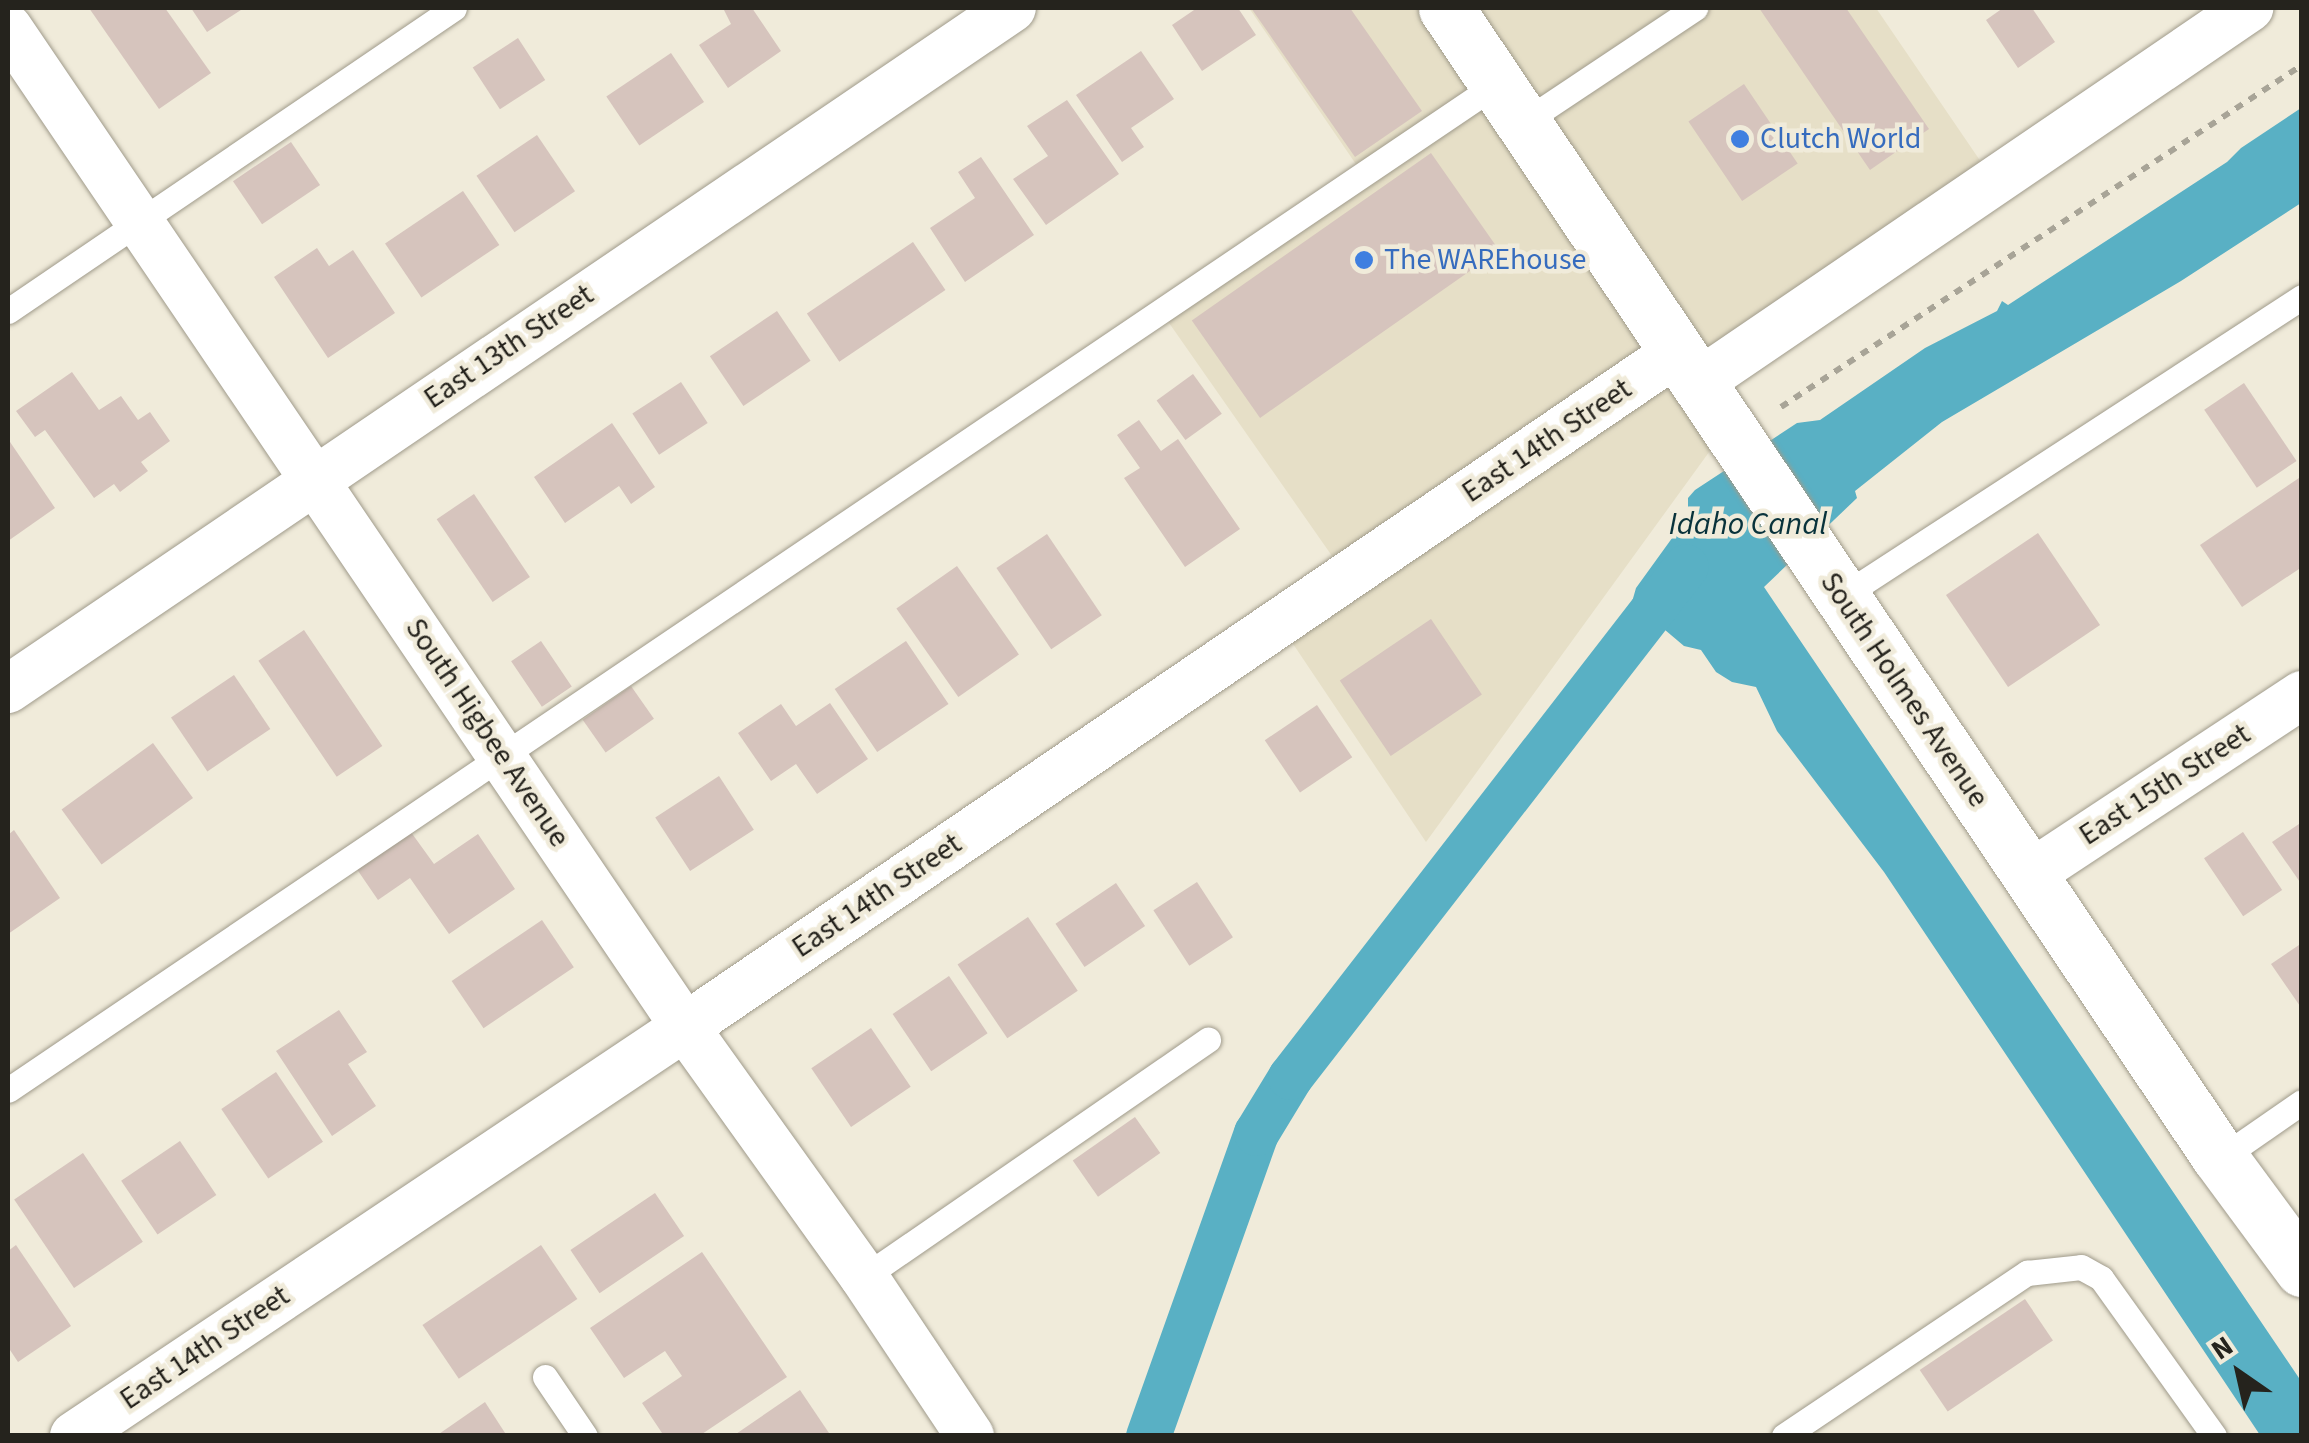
<!DOCTYPE html>
<style>
body{margin:0}
#map{position:relative;width:2309px;height:1443px;overflow:hidden;background:#f0ebda;font-family:"Source Sans 3",sans-serif}
div>[style]{position:absolute}
.built>*{inset:0;background:#e6dfc7}
.water>*{inset:0;background:#59b0c4}
.canal>*{height:45px;margin:-22.5px;padding:0 22.5px;transform-origin:22.5px;border-radius:22.5px;background:#59b0c4}
.building>*{inset:0;background:#d6c4bd;transform-origin:0 0}
.path>*{height:6px;margin-top:-3px;transform-origin:0;background:repeating-linear-gradient(90deg,#a8a497 0 8px,transparent 0 16px)}
.roads{filter:drop-shadow(0 0 2px #a09b8b) drop-shadow(0 0 2px #a09b8b)}
.service>*{height:25px;margin:-12.5px;padding:0 12.5px;transform-origin:12.5px;border-radius:12.5px;background:#fff}
.minor>*{height:48px;margin:-24px;padding:0 24px;transform-origin:24px;border-radius:24px;background:#fff}
.secondary>*{height:55px;margin:-27.5px;padding:0 27.5px;transform-origin:27.5px;border-radius:27.5px;background:#fff}
.dots>*{width:28px;height:28px;translate:-50% -50%;box-sizing:border-box;border:5px solid #f0ebda;border-radius:50%}
span{translate:-50% -50%;white-space:nowrap;text-align:center;line-height:1.15;-webkit-text-stroke:9px #f0ebda;paint-order:stroke}
.shop-label{font-size:30px;color:#366cbe}
.left{translate:0 -50%;text-align:left}
.street-label{font-size:30px;color:#25231d}
.water-label{font-size:32px;color:#08323b;font-style:italic}
.frame{position:absolute;inset:0;border:10px solid #25231d;pointer-events:none}
.north{position:absolute;left:2189px;top:1323px;width:100px;height:100px;-webkit-text-stroke:8px #f0ebda;paint-order:stroke;rotate:326deg;font-size:28px;font-weight:700;line-height:40px;text-align:center;color:#25231d}
.north::after{content:'';display:block;margin:auto;width:35px;height:45px;background:#25231d;clip-path:polygon(50% 0,100% 100%,50% 72%,0 100%)}
</style>
<div id="map">
<div class="built">
<div style="clip-path:polygon(1249px 8px,1876px 8px,1994px 181px,1698px 382px,1728px 426px,1426px 842px,1279px 623px,1346px 576px,1160px 310px,1362px 173px)"></div>
</div>
<div class="water">
<div style="clip-path:polygon(2301px 108px,2301px 203px,2181px 281px,1942px 422px,1855px 491px,1857px 498px,1764px 587px,2301px 1381px,2301px 1435px,2260px 1435px,1884px 872px,1777px 731px,1756px 687px,1732px 682px,1716px 672px,1701px 650px,1684px 646px,1632px 602px,1636px 588px,1675px 534px,1673px 526px,1688px 514px,1688px 498px,1695px 490px,1797px 423px,1820px 420px,1925px 348px,1997px 311px,2002px 301px,2008px 305px,2227px 162px,2241px 148px)"></div>
</div>
<div class="canal">
<div style="left:1148px;top:1436px;width:322px;rotate:-70.4deg"></div>
<div style="left:1256px;top:1133px;width:66px;rotate:-58.7deg"></div>
<div style="left:1290px;top:1077px;width:646px;rotate:-52.23deg"></div>
</div>
<div class="building">
<div style="clip-path:polygon(89px 8px,165px 8px,211px 73px,159px 109px)"></div>
<div style="clip-path:polygon(191px 8px,244px 8px,207px 32px)"></div>
<div style="clip-path:polygon(723px 8px,752px 8px,781px 51px,728px 88px,699px 45px,731px 24px)"></div>
<div style="clip-path:polygon(1197px 8px,1238px 8px,1256px 35px,1202px 71px,1172px 25px)"></div>
<div style="clip-path:polygon(1251px 8px,1350px 8px,1422px 111px,1355px 157px)"></div>
<div style="clip-path:polygon(1759px 8px,1846px 8px,1929px 129px,1870px 170px)"></div>
<div style="clip-path:polygon(2003px 8px,2032px 8px,2055px 42px,2018px 68px,1986px 20px)"></div>
<div style="left:518px;top:38px;width:50px;height:54px;rotate:57deg"></div>
<div style="clip-path:polygon(1141px 51px,1174px 99px,1131px 128px,1144px 147px,1122px 162px,1076px 95px)"></div>
<div style="left:671px;top:53px;width:59px;height:78px;rotate:56deg"></div>
<div style="left:1744px;top:84px;width:96px;height:67px;rotate:56deg"></div>
<div style="clip-path:polygon(1067px 100px,1119px 174px,1046px 225px,1013px 179px,1048px 156px,1027px 126px)"></div>
<div style="left:537px;top:135px;width:68px;height:73px;rotate:56deg"></div>
<div style="left:291px;top:142px;width:52px;height:70px;rotate:56deg"></div>
<div style="left:1431px;top:153px;width:119px;height:292px;rotate:55deg"></div>
<div style="clip-path:polygon(981px 157px,1034px 235px,965px 282px,930px 228px,975px 198px,958px 172px)"></div>
<div style="left:463px;top:191px;width:65px;height:94px;rotate:56deg"></div>
<div style="left:913px;top:242px;width:58px;height:128px;rotate:56deg"></div>
<div style="clip-path:polygon(317px 248px,329px 266px,353px 250px,395px 313px,328px 358px,274px 277px)"></div>
<div style="left:777px;top:311px;width:60px;height:81px;rotate:56deg"></div>
<div style="clip-path:polygon(72px 372px,99px 410px,121px 396px,138px 420px,150px 412px,170px 441px,141px 462px,148px 471px,120px 492px,114px 484px,94px 498px,45px 430px,35px 437px,16px 411px)"></div>
<div style="left:1193px;top:374px;width:49px;height:45px;rotate:54deg"></div>
<div style="left:681px;top:382px;width:49px;height:58px;rotate:57deg"></div>
<div style="left:2244px;top:383px;width:94px;height:48px;rotate:56deg"></div>
<div style="clip-path:polygon(1139px 420px,1161px 451px,1178px 439px,1240px 529px,1185px 567px,1124px 478px,1140px 468px,1117px 435px)"></div>
<div style="clip-path:polygon(612px 423px,655px 487px,631px 504px,619px 486px,565px 523px,534px 477px)"></div>
<div style="clip-path:polygon(8px 439px,55px 508px,8px 541px)"></div>
<div style="clip-path:polygon(2302px 476px,2302px 567px,2242px 607px,2200px 545px)"></div>
<div style="left:474px;top:494px;width:100px;height:45px;rotate:56deg"></div>
<div style="left:2038px;top:533px;width:111px;height:111px;rotate:56deg"></div>
<div style="left:1047px;top:534px;width:98px;height:61px;rotate:56deg"></div>
<div style="left:957px;top:566px;width:108px;height:74px;rotate:55deg"></div>
<div style="left:1431px;top:619px;width:91px;height:110px;rotate:56deg"></div>
<div style="left:304px;top:630px;width:140px;height:55px;rotate:56deg"></div>
<div style="left:541px;top:641px;width:55px;height:36px;rotate:56deg"></div>
<div style="left:906px;top:641px;width:76px;height:86px;rotate:56deg"></div>
<div style="left:234px;top:675px;width:65px;height:76px;rotate:56deg"></div>
<div style="left:631px;top:686px;width:40px;height:59px;rotate:55deg"></div>
<div style="clip-path:polygon(830px 703px,868px 759px,817px 794px,796px 764px,771px 781px,738px 733px,781px 704px,796px 726px)"></div>
<div style="left:1317px;top:705px;width:63px;height:63px;rotate:56deg"></div>
<div style="left:153px;top:743px;width:68px;height:113px;rotate:54deg"></div>
<div style="left:719px;top:776px;width:64px;height:76px;rotate:57deg"></div>
<div style="clip-path:polygon(2302px 822px,2302px 885px,2272px 842px)"></div>
<div style="clip-path:polygon(408px 828px,434px 864px,478px 834px,515px 889px,449px 934px,410px 878px,378px 900px,354px 865px)"></div>
<div style="clip-path:polygon(14px 830px,60px 898px,8px 934px,8px 835px)"></div>
<div style="left:2243px;top:832px;width:70px;height:47px;rotate:56deg"></div>
<div style="left:1197px;top:882px;width:66px;height:52px;rotate:57deg"></div>
<div style="left:1116px;top:883px;width:52px;height:73px;rotate:56deg"></div>
<div style="left:1028px;top:917px;width:89px;height:85px;rotate:56deg"></div>
<div style="left:542px;top:920px;width:57px;height:109px;rotate:56deg"></div>
<div style="clip-path:polygon(2302px 943px,2302px 1009px,2271px 964px)"></div>
<div style="left:949px;top:976px;width:69px;height:68px;rotate:56deg"></div>
<div style="clip-path:polygon(339px 1010px,367px 1052px,348px 1064px,376px 1106px,332px 1136px,276px 1051px)"></div>
<div style="left:871px;top:1028px;width:71px;height:72px;rotate:56deg"></div>
<div style="left:276px;top:1072px;width:84px;height:66px;rotate:56deg"></div>
<div style="left:1135px;top:1117px;width:44px;height:76px;rotate:55deg"></div>
<div style="left:180px;top:1141px;width:65px;height:71px;rotate:56deg"></div>
<div style="left:83px;top:1153px;width:107px;height:83px;rotate:56deg"></div>
<div style="left:655px;top:1193px;width:52px;height:102px;rotate:56deg"></div>
<div style="clip-path:polygon(16px 1245px,71px 1326px,18px 1362px,8px 1347px,8px 1251px)"></div>
<div style="left:541px;top:1245px;width:65px;height:143px;rotate:56deg"></div>
<div style="clip-path:polygon(702px 1252px,787px 1377px,699px 1436px,664px 1436px,642px 1403px,682px 1376px,665px 1351px,624px 1378px,590px 1328px)"></div>
<div style="left:2025px;top:1299px;width:50px;height:127px;rotate:56deg"></div>
<div style="clip-path:polygon(800px 1390px,831px 1436px,733px 1436px)"></div>
<div style="clip-path:polygon(485px 1402px,507px 1436px,436px 1436px)"></div>
</div>
<div class="path">
<div style="left:1781px;top:407px;width:623px;rotate:-33.28deg"></div>
</div>
<div class="roads">
<div class="service">
<div style="left:1524px;top:122px;width:206px;rotate:-33.7deg"></div>
<div style="left:8px;top:311px;width:539px;rotate:-34.19deg"></div>
<div style="left:1841px;top:597px;width:550px;rotate:-33.05deg"></div>
<div style="left:8px;top:1090px;width:1798px;rotate:-34.05deg"></div>
<div style="left:2221px;top:1158px;width:98px;rotate:-34.7deg"></div>
<div style="left:864px;top:1277px;width:418px;rotate:-34.6deg"></div>
<div style="left:545px;top:1377px;width:71px;rotate:55.9deg"></div>
<div style="left:1784px;top:1436px;width:293px;rotate:-33.9deg"></div>
<div style="left:2027px;top:1273px;width:54px;rotate:-6.3deg"></div>
<div style="left:2081px;top:1267px;width:23px;rotate:29deg"></div>
<div style="left:2101px;top:1278px;width:194px;rotate:54.4deg"></div>
</div>
<div class="minor">
<div style="left:8px;top:28px;width:1207px;rotate:55.88deg"></div>
<div style="left:685px;top:1027px;width:307px;rotate:54.4deg"></div>
<div style="left:864px;top:1277px;width:191px;rotate:56.3deg"></div>
<div style="left:1698px;top:383px;width:667px;rotate:-34.24deg"></div>
<div style="left:8px;top:689px;width:1213px;rotate:-34.15deg"></div>
<div style="left:2029px;top:875px;width:327px;rotate:-33.4deg"></div>
<div style="left:74px;top:1436px;width:735px;rotate:-33.8deg"></div>
<div style="left:685px;top:1027px;width:1200px;rotate:-34.23deg"></div>
</div>
<div class="secondary">
<div style="left:1446px;top:8px;width:1383px;rotate:56.06deg"></div>
<div style="left:2218px;top:1155px;width:142px;rotate:53.6deg"></div>
</div>
</div>
<div class="dots">
<div style="left:1740px;top:139px;background:#3f7fe0"></div>
<div style="left:1364px;top:260px;background:#3f7fe0"></div>
</div>
<div class="shop-label">
<span class="left" style="left:1760px;top:139px">Clutch World</span>
<span class="left" style="left:1384px;top:260px">The WAREhouse</span>
</div>
<div class="street-label">
<span style="left:509px;top:347px;rotate:-34deg">East 13th Street</span>
<span style="left:1547px;top:441px;rotate:-34deg">East 14th Street</span>
<span style="left:1904px;top:690px;rotate:56deg">South Holmes Avenue</span>
<span style="left:487px;top:733px;rotate:56deg">South Higbee Avenue</span>
<span style="left:2165px;top:785px;rotate:-33deg">East 15th Street</span>
<span style="left:877px;top:896px;rotate:-34deg">East 14th Street</span>
<span style="left:205px;top:1348px;rotate:-34deg">East 14th Street</span>
</div>
<div class="water-label">
<span style="left:1748px;top:524px">Idaho Canal</span>
</div>
<div class="frame"></div>
<div class="north">N</div>
</div>
